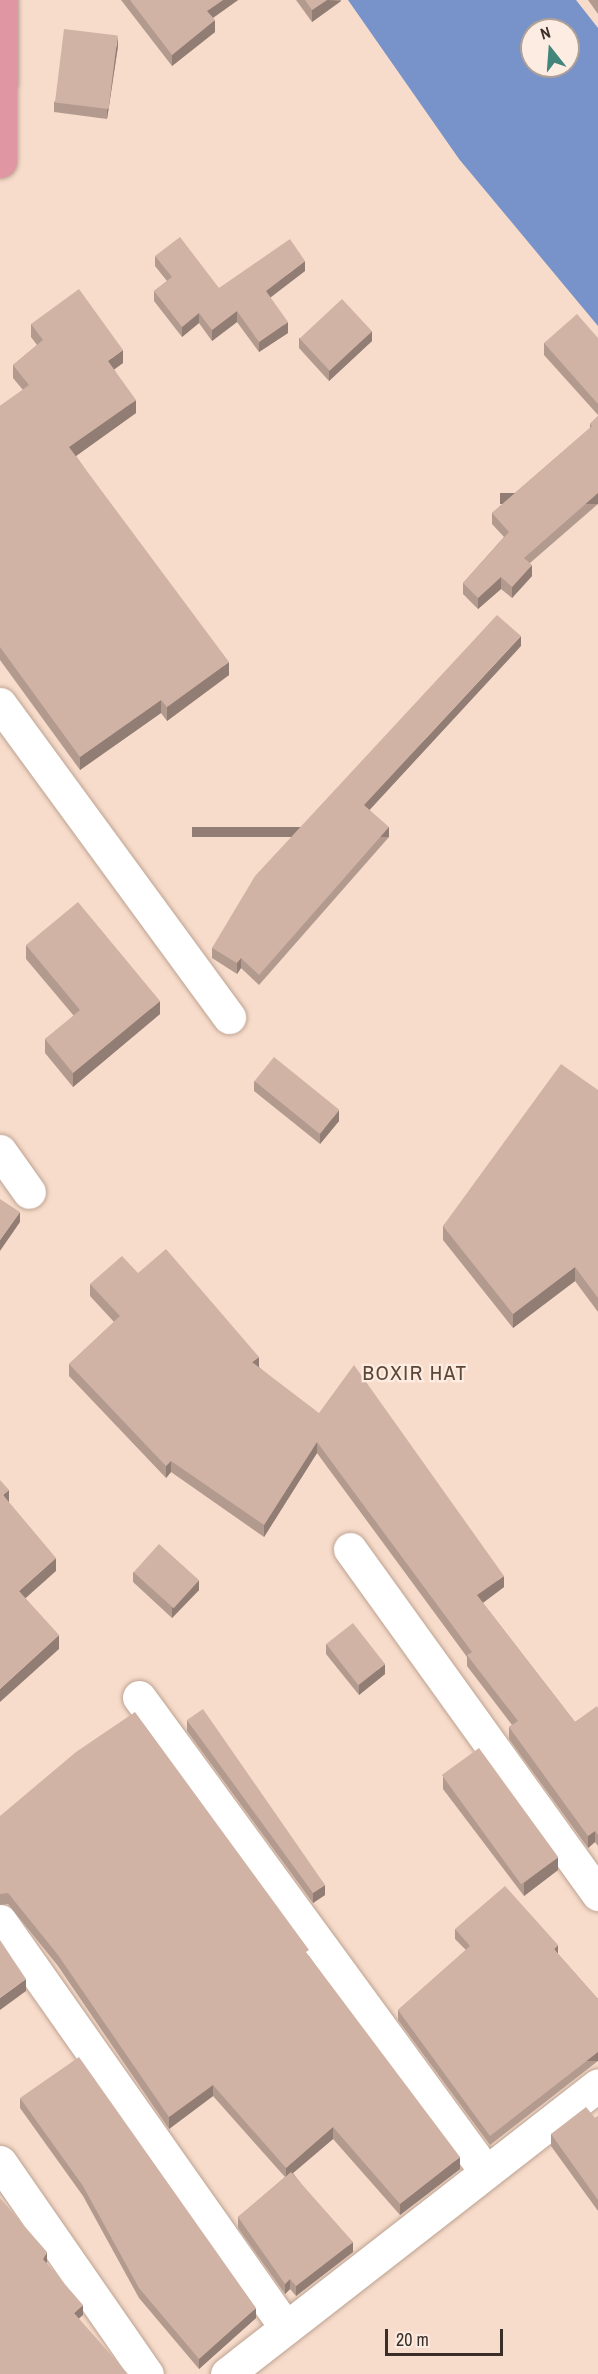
<!DOCTYPE html>
<style>
body{margin:0}
#map{position:relative;width:598px;height:2374px;overflow:hidden;background:#f8dccb;font-family:"Archivo Narrow",sans-serif}
div>[style]{position:absolute}
.water>*{inset:0;background:#7893ca}
.roads{filter:drop-shadow(0 0 2px #bca292) drop-shadow(0 0 2px #bca292)}
.minor>*{height:33px;margin:-16.5px;padding:0 16.5px;transform-origin:16.5px;border-radius:16.5px;background:#fff}
.trunk>*{height:33px;margin:-16.5px;padding:0 16.5px;transform-origin:16.5px;border-radius:16.5px;background:#e096a3}
.wall>*{inset:0;background:#b39a8e}
.shaded-wall>*{inset:0;background:#927d74;transform-origin:0 0}
.building>*{inset:0;background:#d0b3a5;transform-origin:0 0}
span{translate:-50% -50%;white-space:nowrap;text-align:center;line-height:1.15;-webkit-text-stroke:4.5px #fdece1;paint-order:stroke}
.neighbourhood-label{font-size:21px;color:#5c4638;letter-spacing:1.5px}
.north{position:absolute;left:520px;top:18px;width:60px;height:60px;box-sizing:border-box;background:#fdece1;border:2px solid #afa097;border-radius:50%;rotate:343deg;font-size:16px;font-weight:700;line-height:24px;text-align:center;color:#392e28}
.north::after{content:'';display:block;margin:auto;width:21px;height:27px;background:#41857b;clip-path:polygon(50% 0,100% 100%,50% 72%,0 100%)}
.scale{position:absolute;left:385px;top:2329px;width:118px;height:27px;box-sizing:border-box;border:3px solid #392e28;border-top:0;padding-left:8px;font-size:18px;line-height:21px;white-space:nowrap;color:#392e28;-webkit-text-stroke:4px #fdece1;paint-order:stroke}
</style>
<div id="map">
<div class="water">
<div style="clip-path:polygon(evenodd,348px 0,576px 0,598px 28px,598px 326px,459px 159px,348px 0,532px 30px,568px 30px,568px 66px,532px 66px,532px 30px)"></div>
</div>
<div class="roads">
<div class="minor">
<div style="left:0;top:704px;width:388px;rotate:53.8deg"></div>
<div style="left:0;top:1151px;width:50px;rotate:54.7deg"></div>
<div style="left:350px;top:1549px;width:425px;rotate:54.3deg"></div>
<div style="left:139px;top:1697px;width:588px;rotate:53.85deg"></div>
<div style="left:0;top:1921px;width:497px;rotate:54.9deg"></div>
<div style="left:0;top:2162px;width:258px;rotate:55.3deg"></div>
<div style="left:227px;top:2374px;width:470px;rotate:-37.9deg"></div>
</div>
<div class="trunk">
<div style="left:0;top:161px;width:161px;rotate:-89.6deg"></div>
</div>
</div>
<div class="wall">
<div style="clip-path:polygon(121px 0,238px 0,213px 18px,215px 32px,172px 66px)"></div>
<div style="clip-path:polygon(296px 0,341px 0,341px 1px,312px 22px)"></div>
<div style="clip-path:polygon(588px 0,598px 0,598px 14px)"></div>
<div style="clip-path:polygon(118px 46px,107px 119px,54px 112px,54px 102px)"></div>
<div style="clip-path:polygon(155px 256px,219px 288px,305px 271px,270px 297px,288px 333px,259px 352px,237px 322px,212px 341px,199px 323px,182px 337px,154px 301px,154px 291px,167px 281px,155px 266px)"></div>
<div style="clip-path:polygon(31px 324px,123px 363px,114px 369px,136px 413px,76px 456px,229px 675px,167px 721px,161px 713px,80px 770px,0 660px,0 406px,23px 390px,13px 378px,13px 365px,37px 345px,31px 337px)"></div>
<div style="clip-path:polygon(299px 338px,372px 341px,329px 381px,299px 348px)"></div>
<div style="clip-path:polygon(598px 338px,598px 415px,544px 355px,544px 343px)"></div>
<div style="clip-path:polygon(598px 416px,598px 504px,530px 563px,532px 576px,512px 598px,501px 589px,478px 609px,463px 594px,463px 583px,504px 537px,492px 524px,492px 513px,590px 428px,590px 424px)"></div>
<div style="clip-path:polygon(521px 646px,369px 810px,389px 837px,259px 985px,241px 968px,237px 974px,212px 958px,212px 948px)"></div>
<div style="clip-path:polygon(26px 945px,160px 1014px,73px 1087px,45px 1053px,45px 1039px,74px 1016px,26px 959px)"></div>
<div style="clip-path:polygon(254px 1081px,339px 1121px,320px 1144px,254px 1091px)"></div>
<div style="clip-path:polygon(598px 1090px,598px 1312px,575px 1281px,513px 1328px,443px 1240px,443px 1226px)"></div>
<div style="clip-path:polygon(138px 1273px,259px 1367px,504px 1587px,483px 1603px,575px 1722px,598px 1708px,598px 1846px,595px 1842px,588px 1848px,509px 1739px,509px 1727px,512px 1725px,467px 1666px,467px 1657px,317px 1453px,264px 1537px,171px 1472px,166px 1478px,69px 1376px,69px 1364px,114px 1322px,90px 1296px,90px 1284px)"></div>
<div style="clip-path:polygon(133px 1572px,199px 1590px,172px 1618px,133px 1582px)"></div>
<div style="clip-path:polygon(326px 1644px,385px 1674px,359px 1695px,326px 1654px)"></div>
<div style="clip-path:polygon(187px 1720px,325px 1895px,313px 1903px,187px 1731px)"></div>
<div style="clip-path:polygon(443px 1776px,558px 1870px,524px 1896px,443px 1789px)"></div>
<div style="clip-path:polygon(0 1816px,309px 1956px,460px 2169px,400px 2215px,333px 2139px,293px 2173px,353px 2252px,296px 2296px,290px 2289px,285px 2294px,238px 2228px,238px 2217px,285px 2177px,213px 2096px,169px 2129px,58px 1966px,8px 1904px,0 1905px)"></div>
<div style="clip-path:polygon(455px 1929px,558px 1954px,598px 1999px,598px 2061px,490px 2145px,398px 2020px,398px 2010px,466px 1950px,455px 1939px)"></div>
<div style="clip-path:polygon(20px 2098px,256px 2318px,199px 2369px,139px 2298px,83px 2196px,20px 2108px)"></div>
<div style="clip-path:polygon(598px 2116px,598px 2211px,551px 2146px,551px 2134px,595px 2118px)"></div>
</div>
<div class="shaded-wall">
<div style="clip-path:polygon(223px 0,238px 0,207px 22px,207px 11px)"></div>
<div style="clip-path:polygon(327px 0,341px 1px,312px 22px,312px 10px)"></div>
<div style="clip-path:polygon(215px 20px,215px 32px,172px 66px,172px 55px)"></div>
<div style="clip-path:polygon(118px 36px,118px 46px,107px 119px,107px 109px)"></div>
<div style="clip-path:polygon(305px 261px,305px 271px,266px 301px,266px 291px)"></div>
<div style="clip-path:polygon(237px 311px,237px 322px,212px 341px,212px 330px)"></div>
<div style="clip-path:polygon(199px 313px,199px 323px,182px 337px,182px 327px)"></div>
<div style="clip-path:polygon(288px 322px,288px 333px,259px 352px,259px 342px)"></div>
<div style="clip-path:polygon(372px 331px,372px 341px,329px 381px,329px 371px)"></div>
<div style="clip-path:polygon(123px 350px,123px 363px,108px 374px,108px 361px)"></div>
<div style="clip-path:polygon(136px 400px,136px 413px,69px 461px,69px 447px)"></div>
<div style="left:598px;top:493px;width:11px;height:98px;rotate:90deg"></div>
<div style="clip-path:polygon(532px 565px,532px 576px,512px 598px,512px 587px)"></div>
<div style="clip-path:polygon(501px 577px,501px 589px,478px 609px,478px 598px)"></div>
<div style="clip-path:polygon(521px 636px,521px 646px,364px 816px,364px 805px)"></div>
<div style="clip-path:polygon(229px 662px,229px 675px,167px 721px,167px 707px)"></div>
<div style="clip-path:polygon(161px 700px,161px 713px,80px 770px,80px 757px)"></div>
<div style="left:389px;top:827px;width:10px;height:197px;rotate:90deg"></div>
<div style="clip-path:polygon(241px 958px,241px 968px,237px 974px,237px 963px)"></div>
<div style="clip-path:polygon(160px 1001px,160px 1014px,73px 1087px,73px 1073px)"></div>
<div style="clip-path:polygon(339px 1110px,339px 1121px,320px 1144px,320px 1134px)"></div>
<div style="clip-path:polygon(20px 1212px,20px 1222px,0 1251px,0 1240px)"></div>
<div style="clip-path:polygon(575px 1267px,575px 1281px,513px 1328px,513px 1314px)"></div>
<div style="clip-path:polygon(259px 1357px,259px 1369px,252px 1362px)"></div>
<div style="clip-path:polygon(317px 1442px,317px 1453px,264px 1537px,264px 1525px)"></div>
<div style="clip-path:polygon(171px 1461px,171px 1472px,166px 1478px,166px 1466px)"></div>
<div style="clip-path:polygon(9px 1490px,9px 1504px,3px 1495px)"></div>
<div style="clip-path:polygon(56px 1558px,56px 1571px,19px 1604px,19px 1591px)"></div>
<div style="clip-path:polygon(504px 1576px,504px 1587px,477px 1607px,477px 1595px)"></div>
<div style="clip-path:polygon(199px 1580px,199px 1590px,172px 1618px,172px 1608px)"></div>
<div style="clip-path:polygon(59px 1635px,59px 1649px,0 1702px,0 1689px)"></div>
<div style="clip-path:polygon(385px 1664px,385px 1674px,359px 1695px,359px 1685px)"></div>
<div style="clip-path:polygon(595px 1831px,595px 1842px,588px 1848px,588px 1836px)"></div>
<div style="clip-path:polygon(558px 1857px,558px 1870px,524px 1896px,524px 1883px)"></div>
<div style="clip-path:polygon(325px 1885px,325px 1895px,313px 1903px,313px 1893px)"></div>
<div style="clip-path:polygon(558px 1945px,558px 1955px,554px 1949px)"></div>
<div style="clip-path:polygon(26px 1979px,26px 1991px,0 2010px,0 1998px)"></div>
<div style="left:598px;top:2052px;width:9px;height:137px;rotate:90deg"></div>
<div style="clip-path:polygon(213px 2085px,213px 2096px,169px 2129px,169px 2117px)"></div>
<div style="clip-path:polygon(333px 2127px,333px 2139px,286px 2179px,286px 2168px)"></div>
<div style="clip-path:polygon(460px 2157px,460px 2169px,400px 2215px,400px 2204px)"></div>
<div style="clip-path:polygon(353px 2242px,353px 2252px,296px 2296px,296px 2286px)"></div>
<div style="clip-path:polygon(47px 2252px,47px 2262px,43px 2269px,43px 2259px)"></div>
<div style="clip-path:polygon(290px 2279px,290px 2289px,285px 2294px,285px 2284px)"></div>
<div style="clip-path:polygon(83px 2305px,83px 2315px,74px 2323px,74px 2313px)"></div>
<div style="clip-path:polygon(256px 2308px,256px 2318px,199px 2369px,199px 2359px)"></div>
</div>
<div class="building">
<div style="clip-path:polygon(130px 0,223px 0,207px 11px,215px 20px,172px 55px)"></div>
<div style="clip-path:polygon(305px 0,327px 0,312px 10px)"></div>
<div style="left:64px;top:29px;width:54px;height:74px;rotate:7deg"></div>
<div style="clip-path:polygon(180px 237px,219px 288px,290px 239px,305px 261px,266px 291px,288px 322px,259px 342px,237px 311px,212px 330px,199px 313px,182px 327px,154px 291px,172px 277px,155px 256px)"></div>
<div style="clip-path:polygon(79px 289px,123px 350px,108px 361px,136px 400px,69px 447px,229px 662px,167px 707px,161px 700px,80px 757px,0 647px,0 406px,29px 385px,13px 365px,43px 340px,31px 324px)"></div>
<div style="left:342px;top:299px;width:44px;height:58px;rotate:47deg"></div>
<div style="clip-path:polygon(577px 314px,598px 338px,598px 404px,544px 343px)"></div>
<div style="clip-path:polygon(598px 416px,598px 493px,524px 558px,532px 565px,512px 587px,501px 577px,478px 598px,463px 583px,509px 532px,492px 513px,592px 426px,590px 424px)"></div>
<div style="clip-path:polygon(497px 615px,521px 636px,364px 805px,389px 827px,259px 975px,241px 958px,237px 963px,212px 948px,255px 876px)"></div>
<div style="clip-path:polygon(78px 902px,160px 1001px,73px 1073px,45px 1039px,80px 1010px,26px 945px)"></div>
<div style="left:274px;top:1057px;width:84px;height:31px;rotate:39deg"></div>
<div style="clip-path:polygon(561px 1064px,598px 1090px,598px 1298px,575px 1267px,513px 1314px,443px 1226px)"></div>
<div style="clip-path:polygon(0 1199px,20px 1212px,0 1240px)"></div>
<div style="clip-path:polygon(166px 1249px,259px 1357px,252px 1362px,319px 1413px,354px 1365px,504px 1576px,477px 1595px,575px 1722px,597px 1706px,598px 1708px,598px 1835px,595px 1831px,588px 1836px,509px 1727px,518px 1721px,467px 1655px,472px 1652px,317px 1442px,264px 1525px,171px 1461px,166px 1466px,69px 1364px,120px 1316px,90px 1284px,122px 1256px,138px 1273px)"></div>
<div style="clip-path:polygon(0 1480px,9px 1490px,3px 1495px,56px 1558px,19px 1591px,59px 1635px,0 1689px)"></div>
<div style="left:159px;top:1544px;width:54px;height:38px;rotate:42deg"></div>
<div style="left:353px;top:1623px;width:52px;height:34px;rotate:52deg"></div>
<div style="clip-path:polygon(203px 1709px,325px 1885px,313px 1893px,187px 1720px)"></div>
<div style="clip-path:polygon(135px 1712px,309px 1950px,306px 1952px,460px 2157px,400px 2204px,333px 2127px,286px 2168px,213px 2085px,169px 2117px,58px 1955px,8px 1893px,0 1894px,0 1816px,76px 1752px)"></div>
<div style="left:479px;top:1748px;width:135px;height:46px;rotate:54deg"></div>
<div style="clip-path:polygon(505px 1886px,558px 1945px,554px 1949px,598px 1999px,598px 2052px,490px 2136px,398px 2010px,470px 1946px,455px 1929px)"></div>
<div style="clip-path:polygon(0 1940px,26px 1979px,0 1998px)"></div>
<div style="clip-path:polygon(79px 2057px,256px 2308px,199px 2359px,139px 2288px,83px 2186px,20px 2098px)"></div>
<div style="clip-path:polygon(586px 2107px,595px 2118px,598px 2116px,598px 2200px,551px 2134px)"></div>
<div style="clip-path:polygon(291px 2172px,353px 2242px,296px 2286px,290px 2279px,285px 2284px,238px 2217px)"></div>
<div style="clip-path:polygon(0 2198px,47px 2252px,43px 2259px,83px 2305px,74px 2313px,128px 2374px,0 2374px)"></div>
</div>
<div class="neighbourhood-label">
<span style="left:415px;top:1373px">BOXIR HAT</span>
</div>
<div class="north">N</div>
<div class="scale">20 m</div>
</div>
